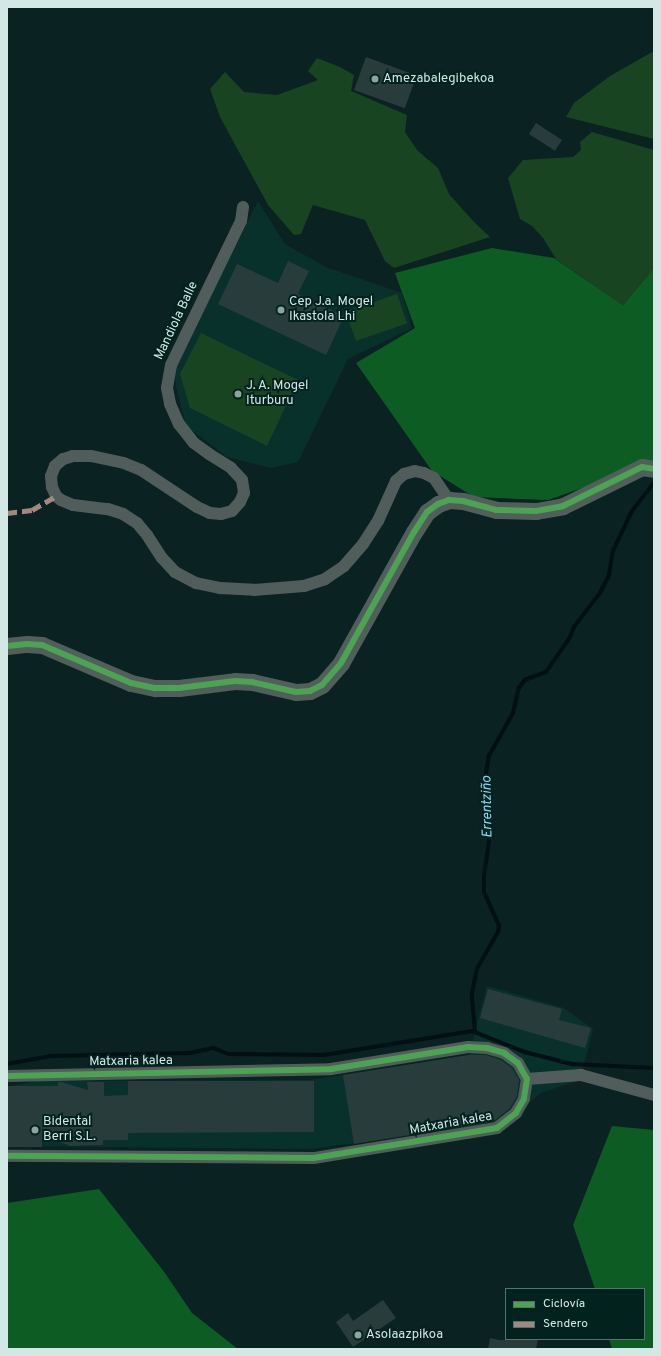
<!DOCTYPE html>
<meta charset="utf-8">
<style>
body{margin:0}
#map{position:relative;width:661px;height:1356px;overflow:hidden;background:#0a2221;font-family:Overpass,sans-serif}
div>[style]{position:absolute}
.built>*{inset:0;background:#08312c}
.green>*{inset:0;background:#194422;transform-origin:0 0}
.forest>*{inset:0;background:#0c5c24}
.stream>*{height:3.5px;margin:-1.75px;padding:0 1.75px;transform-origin:1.75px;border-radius:1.75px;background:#020f14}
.building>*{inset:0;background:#293c3c;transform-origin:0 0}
.street>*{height:12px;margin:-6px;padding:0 6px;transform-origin:6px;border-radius:6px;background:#515d5a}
.secondary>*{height:17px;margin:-8.5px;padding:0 8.5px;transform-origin:8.5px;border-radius:8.5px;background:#515e5c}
.quiet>*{height:5px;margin-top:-2.5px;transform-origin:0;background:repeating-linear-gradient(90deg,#a5887d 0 10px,transparent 0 15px)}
.cycleway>*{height:6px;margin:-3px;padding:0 3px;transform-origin:3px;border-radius:3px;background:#4ca352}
.dots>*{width:11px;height:11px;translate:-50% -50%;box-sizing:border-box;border:2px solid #02221e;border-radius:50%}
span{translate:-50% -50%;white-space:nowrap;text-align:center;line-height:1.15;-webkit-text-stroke:4px #02221e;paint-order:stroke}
.poi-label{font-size:13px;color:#d3e8e5}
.left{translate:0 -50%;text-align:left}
.street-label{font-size:13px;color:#d3e8e5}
.water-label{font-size:14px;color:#83daf8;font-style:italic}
.frame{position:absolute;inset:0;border:8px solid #d3e8e5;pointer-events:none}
.legend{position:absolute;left:505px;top:1288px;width:140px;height:52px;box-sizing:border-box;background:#02221e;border:1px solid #56716e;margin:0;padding:5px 7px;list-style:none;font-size:12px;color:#d3e8e5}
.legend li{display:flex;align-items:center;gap:8px;height:20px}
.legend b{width:20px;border:1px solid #56716e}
</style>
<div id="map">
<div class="built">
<div style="clip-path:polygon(258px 201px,285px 244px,326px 267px,402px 293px,412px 328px,348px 359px,298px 462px,271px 468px,227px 457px,186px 426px,175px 382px,176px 367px)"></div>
<div style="clip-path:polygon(487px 986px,564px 1008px,593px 1029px,580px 1080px,541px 1093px,500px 1123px,312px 1149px,7px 1146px,7px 1087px,36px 1081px,309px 1080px,469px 1055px)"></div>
</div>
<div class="green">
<div style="clip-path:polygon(654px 51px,654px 139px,566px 117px,574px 103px,610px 76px)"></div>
<div style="clip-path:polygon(317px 58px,340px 67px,354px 75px,351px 91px,407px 115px,405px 132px,417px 150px,438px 168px,449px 194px,474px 222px,490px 237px,394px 268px,385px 261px,365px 220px,313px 205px,301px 234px,294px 235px,268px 205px,220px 117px,210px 89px,225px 72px,244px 92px,277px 95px,318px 80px,308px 71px)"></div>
<div style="clip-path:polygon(592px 132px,654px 150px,654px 268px,623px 305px,556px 259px,543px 238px,532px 226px,520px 219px,508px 178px,523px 160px,573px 157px,581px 150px,580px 142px)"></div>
<div style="left:397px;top:294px;width:31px;height:54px;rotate:71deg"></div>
<div style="clip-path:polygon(201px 333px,298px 380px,267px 446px,190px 408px,180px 374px)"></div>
</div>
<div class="forest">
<div style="clip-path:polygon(492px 248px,554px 258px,623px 305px,654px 268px,654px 463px,548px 500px,474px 497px,432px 471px,356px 363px,415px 328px,395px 273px)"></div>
<div style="clip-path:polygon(612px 1126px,654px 1130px,654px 1349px,612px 1349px,609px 1339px,644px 1339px,644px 1289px,595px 1289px,573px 1225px)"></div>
<div style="clip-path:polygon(99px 1189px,165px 1273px,192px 1313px,238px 1349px,7px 1349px,7px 1203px)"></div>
</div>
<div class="stream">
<div style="left:475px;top:1032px;width:38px;rotate:-95deg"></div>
<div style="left:472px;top:994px;width:25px;rotate:-79deg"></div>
<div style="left:477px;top:969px;width:43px;rotate:-60.4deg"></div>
<div style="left:498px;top:932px;width:6px;rotate:-81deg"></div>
<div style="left:499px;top:926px;width:36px;rotate:-114deg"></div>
<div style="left:484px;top:893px;width:16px;rotate:-90deg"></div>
<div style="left:484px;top:877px;width:36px;rotate:-82deg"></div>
<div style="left:489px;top:841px;width:61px;rotate:-93.8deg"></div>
<div style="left:485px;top:780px;width:24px;rotate:-81deg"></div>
<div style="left:489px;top:756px;width:49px;rotate:-60.8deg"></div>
<div style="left:513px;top:713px;width:26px;rotate:-77deg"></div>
<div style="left:519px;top:688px;width:10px;rotate:-53deg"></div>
<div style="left:525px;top:680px;width:22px;rotate:-21deg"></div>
<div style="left:546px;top:672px;width:40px;rotate:-55.1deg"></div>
<div style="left:569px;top:639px;width:13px;rotate:-67deg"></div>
<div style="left:574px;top:627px;width:43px;rotate:-52.6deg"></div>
<div style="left:600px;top:593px;width:20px;rotate:-63deg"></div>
<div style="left:609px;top:575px;width:24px;rotate:-81deg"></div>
<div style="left:613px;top:551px;width:44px;rotate:-64.6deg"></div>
<div style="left:632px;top:511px;width:36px;rotate:-52deg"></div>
<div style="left:7px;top:1064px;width:45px;rotate:-10.3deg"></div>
<div style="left:51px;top:1056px;width:139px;rotate:-1.2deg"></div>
<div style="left:190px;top:1053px;width:24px;rotate:-12deg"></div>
<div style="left:213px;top:1048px;width:17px;rotate:21deg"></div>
<div style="left:229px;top:1054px;width:95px;rotate:0.6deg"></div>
<div style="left:324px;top:1055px;width:150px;rotate:-9.2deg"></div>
<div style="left:472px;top:1031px;width:57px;rotate:21.6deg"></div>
<div style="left:525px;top:1052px;width:49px;rotate:14.3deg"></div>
<div style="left:572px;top:1064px;width:82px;rotate:2.8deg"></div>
</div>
<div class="building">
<div style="left:366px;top:57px;width:54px;height:35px;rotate:20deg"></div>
<div style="left:536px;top:123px;width:31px;height:13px;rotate:33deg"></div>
<div style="clip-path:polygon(288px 261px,309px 271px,298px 294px,344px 316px,326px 355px,218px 304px,237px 264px,278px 283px)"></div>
<div style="clip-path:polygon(488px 989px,562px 1009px,559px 1020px,591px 1028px,585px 1048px,480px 1018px)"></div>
<div style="clip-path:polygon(468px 1055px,486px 1055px,501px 1060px,512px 1068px,519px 1080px,517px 1096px,510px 1108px,494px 1121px,354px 1144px,343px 1075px)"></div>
<div style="clip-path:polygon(128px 1081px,314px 1081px,314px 1132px,128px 1133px,128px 1140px,103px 1140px,103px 1145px,70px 1146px,42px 1135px,42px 1147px,7px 1147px,7px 1086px,58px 1086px,58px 1082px,61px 1082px,88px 1090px,87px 1082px,104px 1082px,104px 1096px,128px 1095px)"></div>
<div style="clip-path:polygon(383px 1300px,396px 1318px,353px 1347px,336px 1322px,348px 1313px,353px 1321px)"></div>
<div style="clip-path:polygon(490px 1338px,499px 1340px,538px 1339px,536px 1349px,488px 1349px)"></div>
</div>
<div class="street">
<div style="left:243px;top:207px;width:14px;rotate:98deg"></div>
<div style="left:241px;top:221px;width:160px;rotate:115.9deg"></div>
<div style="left:171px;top:365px;width:23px;rotate:100deg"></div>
<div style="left:167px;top:388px;width:16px;rotate:79deg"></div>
<div style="left:170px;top:404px;width:22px;rotate:66deg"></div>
<div style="left:179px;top:424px;width:24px;rotate:52deg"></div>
<div style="left:194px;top:443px;width:19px;rotate:36deg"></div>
<div style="left:209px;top:454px;width:26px;rotate:32deg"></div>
<div style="left:231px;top:468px;width:16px;rotate:47deg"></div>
<div style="left:242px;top:480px;width:13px;rotate:81deg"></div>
<div style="left:244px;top:493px;width:10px;rotate:114deg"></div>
<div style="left:240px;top:502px;width:12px;rotate:132deg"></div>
<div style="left:232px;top:511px;width:11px;rotate:165deg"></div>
<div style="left:221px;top:514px;width:11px;rotate:-175deg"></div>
<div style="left:210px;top:513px;width:14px;rotate:-155deg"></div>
<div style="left:197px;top:507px;width:67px;rotate:-146.5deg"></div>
<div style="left:141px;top:470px;width:18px;rotate:-158deg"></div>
<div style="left:124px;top:463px;width:34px;rotate:-168deg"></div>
<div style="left:91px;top:456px;width:18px;rotate:180deg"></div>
<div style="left:73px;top:456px;width:10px;rotate:163deg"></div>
<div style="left:63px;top:459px;width:11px;rotate:139deg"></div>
<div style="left:55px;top:466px;width:11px;rotate:112deg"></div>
<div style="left:51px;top:476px;width:11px;rotate:85deg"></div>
<div style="left:52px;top:487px;width:10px;rotate:66deg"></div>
<div style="left:56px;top:496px;width:6px;rotate:39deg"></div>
<div style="left:61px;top:500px;width:13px;rotate:23deg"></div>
<div style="left:73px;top:505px;width:35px;rotate:7deg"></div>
<div style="left:108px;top:509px;width:16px;rotate:18deg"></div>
<div style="left:123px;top:514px;width:17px;rotate:33deg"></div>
<div style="left:137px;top:523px;width:16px;rotate:50deg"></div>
<div style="left:147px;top:535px;width:27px;rotate:57deg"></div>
<div style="left:162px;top:558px;width:19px;rotate:47deg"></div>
<div style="left:175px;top:572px;width:24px;rotate:28deg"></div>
<div style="left:196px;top:583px;width:25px;rotate:12deg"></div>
<div style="left:220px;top:588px;width:34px;rotate:3deg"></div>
<div style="left:254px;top:590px;width:50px;rotate:-4.6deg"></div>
<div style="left:304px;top:586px;width:22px;rotate:-18deg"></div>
<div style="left:325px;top:579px;width:23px;rotate:-34deg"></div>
<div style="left:344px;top:566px;width:29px;rotate:-49deg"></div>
<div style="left:363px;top:544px;width:27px;rotate:-57deg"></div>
<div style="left:378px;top:521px;width:44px;rotate:-65.8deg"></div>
<div style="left:396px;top:481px;width:11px;rotate:-41deg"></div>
<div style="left:404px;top:474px;width:11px;rotate:-15deg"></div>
<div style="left:415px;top:471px;width:9px;rotate:13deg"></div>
<div style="left:424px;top:473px;width:11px;rotate:27deg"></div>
<div style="left:434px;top:478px;width:27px;rotate:56deg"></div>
<div style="left:7px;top:1076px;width:324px;rotate:-1.2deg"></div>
<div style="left:331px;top:1069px;width:139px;rotate:-9.1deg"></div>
<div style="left:468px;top:1047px;width:19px;rotate:3deg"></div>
<div style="left:487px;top:1048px;width:18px;rotate:16deg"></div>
<div style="left:504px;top:1053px;width:17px;rotate:36deg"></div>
<div style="left:518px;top:1063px;width:18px;rotate:61deg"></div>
<div style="left:527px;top:1079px;width:20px;rotate:99deg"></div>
<div style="left:524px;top:1099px;width:16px;rotate:120deg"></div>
<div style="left:516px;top:1113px;width:24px;rotate:142deg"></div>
<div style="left:497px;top:1128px;width:186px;rotate:170.7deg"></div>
<div style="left:313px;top:1158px;width:306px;rotate:-179.6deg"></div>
<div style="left:527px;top:1079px;width:54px;rotate:-4.2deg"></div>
<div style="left:581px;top:1075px;width:76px;rotate:15.3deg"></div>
</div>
<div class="secondary">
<div style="left:7px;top:646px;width:20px;rotate:-6deg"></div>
<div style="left:27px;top:644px;width:15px;rotate:4deg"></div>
<div style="left:42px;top:645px;width:97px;rotate:23.1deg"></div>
<div style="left:131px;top:683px;width:25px;rotate:12deg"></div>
<div style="left:155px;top:688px;width:24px"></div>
<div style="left:179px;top:688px;width:56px;rotate:-7.1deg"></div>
<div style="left:235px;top:681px;width:17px;rotate:3deg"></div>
<div style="left:252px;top:682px;width:45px;rotate:12.8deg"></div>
<div style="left:296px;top:692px;width:14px;rotate:-4deg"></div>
<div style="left:310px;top:691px;width:13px;rotate:-27deg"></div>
<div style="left:322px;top:685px;width:29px;rotate:-49deg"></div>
<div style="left:341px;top:663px;width:150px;rotate:-60.9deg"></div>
<div style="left:414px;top:532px;width:24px;rotate:-57deg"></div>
<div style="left:427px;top:512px;width:14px;rotate:-36deg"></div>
<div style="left:438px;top:504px;width:12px;rotate:-20deg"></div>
<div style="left:449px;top:500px;width:14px;rotate:4deg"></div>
<div style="left:463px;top:501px;width:34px;rotate:15deg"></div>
<div style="left:496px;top:510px;width:40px;rotate:1.4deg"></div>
<div style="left:536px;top:511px;width:27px;rotate:-10deg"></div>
<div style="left:563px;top:506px;width:88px;rotate:-26.3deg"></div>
<div style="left:642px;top:467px;width:12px;rotate:9deg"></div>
</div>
<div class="quiet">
<div style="left:7px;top:513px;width:25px;rotate:-7deg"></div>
<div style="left:32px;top:510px;width:28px;rotate:-30deg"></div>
</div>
<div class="cycleway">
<div style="left:7px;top:646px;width:20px;rotate:-6deg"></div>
<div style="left:27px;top:644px;width:15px;rotate:4deg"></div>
<div style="left:42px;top:645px;width:97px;rotate:23.1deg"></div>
<div style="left:131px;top:683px;width:25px;rotate:12deg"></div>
<div style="left:155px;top:688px;width:24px"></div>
<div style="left:179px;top:688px;width:56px;rotate:-7.1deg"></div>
<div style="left:235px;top:681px;width:17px;rotate:3deg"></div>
<div style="left:252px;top:682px;width:45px;rotate:12.8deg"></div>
<div style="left:296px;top:692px;width:14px;rotate:-4deg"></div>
<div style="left:310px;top:691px;width:13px;rotate:-27deg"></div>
<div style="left:322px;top:685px;width:29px;rotate:-49deg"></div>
<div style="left:341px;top:663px;width:150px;rotate:-60.9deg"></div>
<div style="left:414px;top:532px;width:24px;rotate:-57deg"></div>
<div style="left:427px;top:512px;width:14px;rotate:-36deg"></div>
<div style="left:438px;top:504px;width:12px;rotate:-20deg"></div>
<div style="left:449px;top:500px;width:14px;rotate:4deg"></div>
<div style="left:463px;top:501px;width:34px;rotate:15deg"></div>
<div style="left:496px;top:510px;width:40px;rotate:1.4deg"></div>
<div style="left:536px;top:511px;width:27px;rotate:-10deg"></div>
<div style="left:563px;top:506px;width:88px;rotate:-26.3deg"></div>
<div style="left:642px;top:467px;width:12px;rotate:9deg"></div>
<div style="left:7px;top:1076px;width:324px;rotate:-1.2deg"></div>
<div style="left:331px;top:1069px;width:139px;rotate:-9.1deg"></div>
<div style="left:468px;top:1047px;width:19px;rotate:3deg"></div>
<div style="left:487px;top:1048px;width:18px;rotate:16deg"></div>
<div style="left:504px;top:1053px;width:17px;rotate:36deg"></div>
<div style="left:518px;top:1063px;width:18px;rotate:61deg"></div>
<div style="left:527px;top:1079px;width:20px;rotate:99deg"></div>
<div style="left:524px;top:1099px;width:16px;rotate:120deg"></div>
<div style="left:516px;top:1113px;width:24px;rotate:142deg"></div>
<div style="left:497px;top:1128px;width:186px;rotate:170.7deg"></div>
<div style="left:313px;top:1158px;width:306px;rotate:-179.6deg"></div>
</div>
<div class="dots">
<div style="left:375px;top:79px;background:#8da3a0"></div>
<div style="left:281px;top:310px;background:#8da3a0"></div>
<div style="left:238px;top:394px;background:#8da3a0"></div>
<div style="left:35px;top:1130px;background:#8da3a0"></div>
<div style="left:358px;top:1335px;background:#8da3a0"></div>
</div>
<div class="poi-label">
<span class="left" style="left:383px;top:79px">Amezabalegibekoa</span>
<span class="left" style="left:289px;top:310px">Cep J.a. Mogel<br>Ikastola Lhi</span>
<span class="left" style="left:246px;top:394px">J. A. Mogel<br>Iturburu</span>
<span class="left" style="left:43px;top:1130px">Bidental<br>Berri S.L.</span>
<span class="left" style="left:366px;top:1335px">Asolaazpikoa</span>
</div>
<div class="street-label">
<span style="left:177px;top:321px;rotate:-65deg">Mandiola Balle</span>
<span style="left:131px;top:1062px;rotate:-1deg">Matxaria kalea</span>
<span style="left:451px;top:1124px;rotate:-10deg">Matxaria kalea</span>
</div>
<div class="water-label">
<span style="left:488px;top:807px;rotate:-91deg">Errentziño</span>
</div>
<div class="frame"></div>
<ul class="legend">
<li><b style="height:5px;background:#4ca352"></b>Ciclovía</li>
<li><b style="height:5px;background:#a5887d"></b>Sendero</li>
</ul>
</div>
